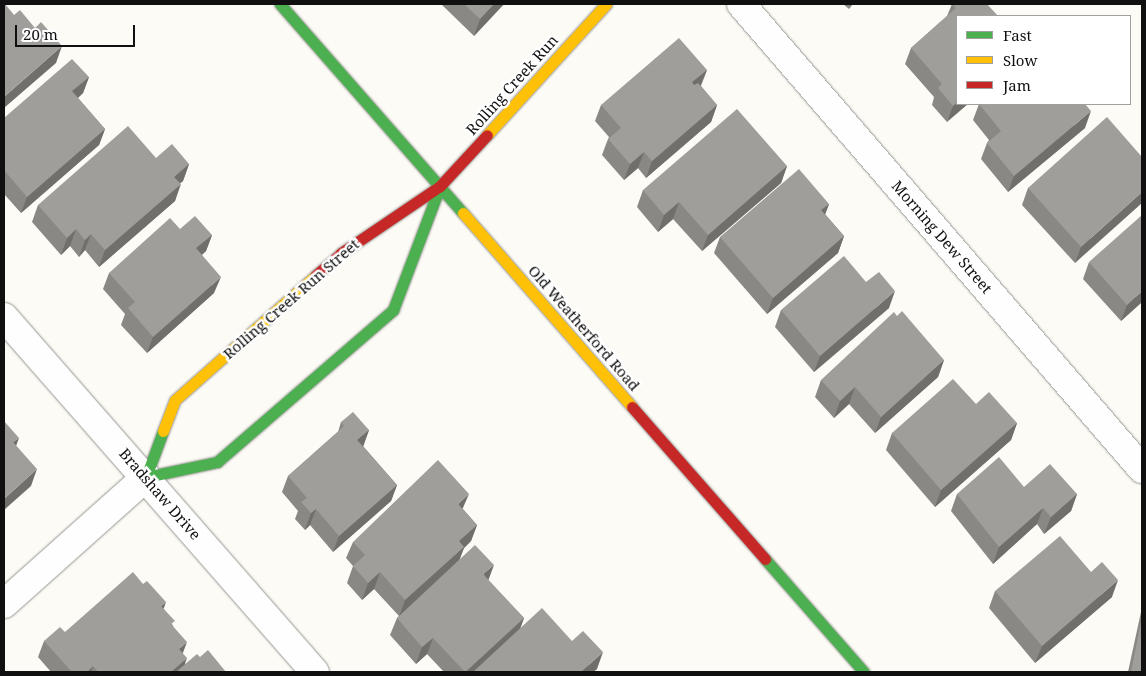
<!DOCTYPE html>
<style>
body{margin:0}
#map{position:relative;width:1146px;height:676px;overflow:hidden;background:#fcfbf5;font-family:"Noto Serif",serif}
div>[style]{position:absolute}
.roads{filter:drop-shadow(0 0 1px #969693) drop-shadow(0 0 1px #969693)}
.street>*{height:28px;margin:-14px;padding:0 14px;transform-origin:14px;border-radius:14px;background:#fffefe}
.fast>*{height:11px;margin:-5.5px;padding:0 5.5px;transform-origin:5.5px;border-radius:5.5px;background:#4caf50}
.slow>*{height:11px;margin:-5.5px;padding:0 5.5px;transform-origin:5.5px;border-radius:5.5px;background:#ffc107}
.jam>*{height:11px;margin:-5.5px;padding:0 5.5px;transform-origin:5.5px;border-radius:5.5px;background:#c62828}
.wall>*{inset:0;background:#8a8884}
.shaded-wall>*{inset:0;background:#706f6c}
.building>*{inset:0;background:#a09e9a}
span{translate:-50% -50%;white-space:nowrap;text-align:center;line-height:1.15;-webkit-text-stroke:5px #fff;paint-order:stroke}
.street-label{font-size:15px;color:#101010}
.frame{position:absolute;inset:0;border:5px solid #101010;pointer-events:none}
.legend{position:absolute;left:956px;top:15px;width:175px;height:90px;box-sizing:border-box;background:#fff;border:1px solid #9f9f9f;margin:0;padding:6px 9px;list-style:none;font-size:15px;color:#101010}
.legend li{display:flex;align-items:center;gap:10px;height:25px}
.legend b{width:25px;border:1px solid #9f9f9f}
.scale{position:absolute;left:15px;top:25px;width:120px;height:22px;box-sizing:border-box;border:2px solid #101010;border-top:0;padding-left:6px;font-size:15px;line-height:18px;white-space:nowrap;color:#101010;-webkit-text-stroke:4px #fff;paint-order:stroke}
</style>
<div id="map">
<div class="roads">
<div class="street">
<div style="left:741px;top:4px;width:614px;rotate:49.23deg"></div>
<div style="left:4px;top:317px;width:472px;rotate:48.8deg"></div>
<div style="left:4px;top:604px;width:191px;rotate:-41.8deg"></div>
</div>
<div class="fast">
<div style="left:280px;top:4px;width:278px;rotate:48.8deg"></div>
<div style="left:163px;top:431px;width:49px;rotate:110.3deg"></div>
<div style="left:146px;top:477px;width:73px;rotate:-11.9deg"></div>
<div style="left:217px;top:462px;width:233px;rotate:-40.8deg"></div>
<div style="left:393px;top:310px;width:133px;rotate:-69.2deg"></div>
<div style="left:765px;top:559px;width:150px;rotate:48.8deg"></div>
</div>
<div class="slow">
<div style="left:487px;top:135px;width:177px;rotate:-47.7deg"></div>
<div style="left:463px;top:213px;width:257px;rotate:48.9deg"></div>
<div style="left:163px;top:431px;width:33px;rotate:-69deg"></div>
<div style="left:175px;top:400px;width:187px;rotate:-41.5deg"></div>
</div>
<div class="jam">
<div style="left:315px;top:276px;width:35px;rotate:-41deg"></div>
<div style="left:341px;top:253px;width:120px;rotate:-34.1deg"></div>
<div style="left:440px;top:186px;width:69px;rotate:-47.3deg"></div>
<div style="left:632px;top:407px;width:202px;rotate:48.8deg"></div>
</div>
</div>
<div class="wall">
<div style="clip-path:polygon(441px 4px,504px 4px,474px 36px)"></div>
<div style="clip-path:polygon(843px 4px,853px 4px,849px 9px)"></div>
<div style="clip-path:polygon(952px 4px,987px 4px,957px 104px,947px 122px,932px 105px,934px 97px,905px 64px,911px 48px,947px 16px)"></div>
<div style="clip-path:polygon(707px 70px,701px 86px,717px 105px,711px 122px,646px 178px,638px 168px,624px 180px,602px 155px,608px 139px,609px 137px,595px 121px,601px 105px)"></div>
<div style="clip-path:polygon(89px 77px,83px 93px,78px 98px,105px 129px,99px 145px,21px 213px,4px 194px,4px 118px)"></div>
<div style="clip-path:polygon(979px 104px,1085px 128px,1008px 192px,981px 159px,987px 143px,989px 140px,973px 120px)"></div>
<div style="clip-path:polygon(1142px 157px,1075px 263px,1022px 205px,1028px 188px)"></div>
<div style="clip-path:polygon(156px 158px,189px 164px,183px 181px,180px 183px,175px 201px,99px 267px,85px 250px,79px 257px,70px 246px,61px 255px,32px 222px,38px 205px)"></div>
<div style="clip-path:polygon(787px 166px,781px 183px,702px 251px,673px 219px,658px 232px,637px 207px,643px 190px)"></div>
<div style="clip-path:polygon(829px 204px,825px 214px,844px 236px,838px 253px,767px 314px,714px 253px,720px 237px)"></div>
<div style="clip-path:polygon(180px 229px,212px 235px,206px 251px,202px 255px,214px 293px,147px 353px,121px 325px,125px 314px,103px 289px,109px 273px)"></div>
<div style="clip-path:polygon(1089px 262px,1142px 302px,1121px 321px,1083px 279px)"></div>
<div style="clip-path:polygon(889px 308px,814px 372px,775px 327px,781px 310px)"></div>
<div style="clip-path:polygon(944px 360px,938px 377px,875px 433px,849px 404px,834px 418px,815px 397px,821px 380px)"></div>
<div style="clip-path:polygon(976px 404px,1017px 423px,1011px 440px,935px 507px,886px 450px,892px 433px)"></div>
<div style="clip-path:polygon(341px 422px,369px 430px,363px 446px,397px 485px,391px 501px,333px 552px,310px 525px,305px 530px,295px 519px,298px 511px,282px 492px,288px 476px,338px 432px)"></div>
<div style="clip-path:polygon(1024px 487px,1077px 494px,1071px 511px,1044px 534px,1037px 524px,993px 564px,951px 511px,957px 494px)"></div>
<div style="clip-path:polygon(463px 509px,477px 525px,471px 541px,464px 548px,459px 560px,488px 580px,524px 618px,520px 628px,597px 669px,593px 672px,444px 672px,427px 654px,416px 664px,390px 635px,397px 618px,399px 616px,374px 589px,362px 600px,347px 583px,353px 566px,346px 558px,353px 542px)"></div>
<div style="clip-path:polygon(995px 591px,1112px 597px,1035px 663px,989px 608px)"></div>
<div style="clip-path:polygon(1142px 608px,1142px 672px,1128px 672px,1141px 612px)"></div>
<div style="clip-path:polygon(164px 609px,173px 626px,182px 653px,185px 664px,200px 657px,226px 672px,51px 672px,38px 657px,44px 641px,65px 632px)"></div>
</div>
<div class="shaded-wall">
<div style="clip-path:polygon(494px 4px,504px 4px,474px 36px,480px 19px)"></div>
<div style="clip-path:polygon(62px 46px,56px 63px,4px 108px,4px 97px)"></div>
<div style="clip-path:polygon(707px 70px,700px 86px,686px 99px,692px 82px)"></div>
<div style="clip-path:polygon(89px 77px,83px 93px,66px 108px,72px 91px)"></div>
<div style="clip-path:polygon(957px 102px,957px 104px,968px 104px,947px 122px,953px 106px)"></div>
<div style="clip-path:polygon(717px 105px,711px 122px,646px 178px,652px 161px)"></div>
<div style="clip-path:polygon(1091px 111px,1085px 128px,1008px 192px,1014px 176px)"></div>
<div style="clip-path:polygon(105px 129px,99px 145px,21px 213px,27px 197px)"></div>
<div style="clip-path:polygon(644px 152px,638px 168px,624px 180px,630px 164px)"></div>
<div style="clip-path:polygon(189px 164px,183px 181px,168px 193px,174px 177px)"></div>
<div style="clip-path:polygon(787px 166px,781px 183px,702px 251px,708px 235px)"></div>
<div style="clip-path:polygon(181px 184px,175px 201px,99px 267px,105px 250px)"></div>
<div style="clip-path:polygon(1142px 192px,1142px 203px,1075px 263px,1081px 247px)"></div>
<div style="clip-path:polygon(679px 202px,673px 219px,658px 232px,664px 215px)"></div>
<div style="clip-path:polygon(829px 204px,823px 220px,821px 210px)"></div>
<div style="clip-path:polygon(76px 229px,70px 246px,61px 255px,67px 238px)"></div>
<div style="clip-path:polygon(91px 234px,85px 250px,79px 257px,85px 240px)"></div>
<div style="clip-path:polygon(212px 235px,206px 251px,190px 265px,196px 248px)"></div>
<div style="clip-path:polygon(844px 236px,838px 253px,767px 314px,773px 298px)"></div>
<div style="clip-path:polygon(221px 277px,214px 293px,147px 353px,153px 337px)"></div>
<div style="clip-path:polygon(895px 291px,889px 308px,814px 372px,820px 356px)"></div>
<div style="clip-path:polygon(1142px 291px,1142px 302px,1121px 321px,1127px 305px)"></div>
<div style="clip-path:polygon(944px 360px,938px 377px,875px 433px,881px 417px)"></div>
<div style="clip-path:polygon(855px 387px,849px 404px,834px 418px,840px 401px)"></div>
<div style="clip-path:polygon(1017px 423px,1011px 440px,935px 507px,941px 490px)"></div>
<div style="clip-path:polygon(369px 430px,363px 447px,357px 440px)"></div>
<div style="clip-path:polygon(19px 438px,13px 454px,13px 442px)"></div>
<div style="clip-path:polygon(37px 469px,31px 486px,4px 510px,4px 499px)"></div>
<div style="clip-path:polygon(397px 485px,391px 501px,333px 552px,339px 536px)"></div>
<div style="clip-path:polygon(469px 494px,462px 510px,458px 504px)"></div>
<div style="clip-path:polygon(1077px 494px,1071px 511px,1044px 534px,1051px 517px)"></div>
<div style="clip-path:polygon(1043px 508px,1037px 524px,993px 564px,999px 547px)"></div>
<div style="clip-path:polygon(316px 509px,310px 525px,305px 530px,311px 513px)"></div>
<div style="clip-path:polygon(477px 525px,471px 541px,464px 548px,458px 564px,399px 617px,405px 600px,459px 541px)"></div>
<div style="clip-path:polygon(494px 565px,488px 581px,483px 574px)"></div>
<div style="clip-path:polygon(380px 572px,374px 589px,362px 600px,368px 583px)"></div>
<div style="clip-path:polygon(1118px 580px,1112px 597px,1035px 663px,1042px 646px)"></div>
<div style="clip-path:polygon(166px 602px,160px 619px,161px 606px)"></div>
<div style="clip-path:polygon(524px 618px,518px 635px,477px 672px,466px 672px)"></div>
<div style="clip-path:polygon(433px 638px,427px 654px,416px 664px,422px 647px)"></div>
<div style="clip-path:polygon(187px 642px,181px 658px,179px 649px)"></div>
<div style="clip-path:polygon(603px 652px,597px 669px,593px 672px,581px 672px)"></div>
<div style="clip-path:polygon(187px 658px,182px 672px,171px 672px)"></div>
<div style="clip-path:polygon(93px 666px,91px 672px,87px 672px)"></div>
</div>
<div class="building">
<div style="clip-path:polygon(4px 4px,5px 4px,14px 15px,20px 10px,35px 28px,41px 22px,62px 46px,4px 97px)"></div>
<div style="clip-path:polygon(464px 4px,494px 4px,480px 19px)"></div>
<div style="clip-path:polygon(952px 4px,987px 4px,998px 16px,957px 16px,957px 102px,953px 106px,938px 88px,942px 84px,911px 48px,956px 8px)"></div>
<div style="clip-path:polygon(679px 38px,707px 70px,692px 82px,694px 85px,698px 83px,717px 105px,652px 161px,644px 152px,630px 164px,608px 139px,621px 128px,601px 105px)"></div>
<div style="clip-path:polygon(72px 59px,89px 77px,72px 91px,105px 129px,27px 197px,4px 170px,4px 118px)"></div>
<div style="clip-path:polygon(979px 104px,1085px 104px,1091px 111px,1014px 176px,987px 143px,1001px 131px)"></div>
<div style="clip-path:polygon(737px 109px,787px 166px,708px 235px,679px 202px,664px 215px,643px 190px)"></div>
<div style="clip-path:polygon(1107px 117px,1142px 157px,1142px 192px,1081px 247px,1028px 188px)"></div>
<div style="clip-path:polygon(128px 126px,156px 158px,172px 144px,189px 164px,174px 177px,181px 184px,105px 250px,91px 234px,85px 240px,76px 229px,67px 238px,38px 205px)"></div>
<div style="clip-path:polygon(799px 169px,829px 204px,821px 210px,844px 236px,773px 298px,720px 237px)"></div>
<div style="clip-path:polygon(1142px 215px,1142px 291px,1127px 305px,1089px 262px)"></div>
<div style="clip-path:polygon(195px 216px,212px 235px,196px 248px,221px 277px,153px 337px,128px 308px,135px 302px,109px 273px,170px 218px,180px 229px)"></div>
<div style="clip-path:polygon(844px 256px,866px 282px,879px 272px,895px 291px,820px 356px,781px 310px)"></div>
<div style="clip-path:polygon(902px 311px,944px 360px,881px 417px,855px 387px,840px 401px,821px 380px,894px 312px,897px 316px)"></div>
<div style="clip-path:polygon(953px 379px,976px 404px,989px 392px,1017px 423px,941px 490px,892px 433px)"></div>
<div style="clip-path:polygon(353px 412px,369px 430px,357px 440px,397px 485px,339px 536px,316px 509px,311px 513px,301px 502px,307px 498px,288px 476px,344px 426px,341px 422px)"></div>
<div style="clip-path:polygon(4px 421px,19px 438px,13px 442px,37px 469px,4px 499px)"></div>
<div style="clip-path:polygon(999px 457px,1024px 487px,1050px 464px,1077px 494px,1051px 517px,1043px 508px,999px 547px,957px 494px)"></div>
<div style="clip-path:polygon(438px 460px,469px 494px,458px 504px,477px 525px,459px 541px,464px 547px,405px 600px,380px 572px,368px 583px,353px 566px,365px 555px,353px 542px)"></div>
<div style="clip-path:polygon(1060px 536px,1091px 572px,1102px 562px,1118px 580px,1042px 646px,995px 591px)"></div>
<div style="clip-path:polygon(475px 545px,494px 565px,483px 574px,524px 618px,465px 672px,433px 638px,422px 647px,397px 618px)"></div>
<div style="clip-path:polygon(133px 572px,143px 584px,147px 581px,166px 602px,161px 606px,175px 621px,171px 624px,187px 642px,179px 649px,187px 658px,171px 672px,98px 672px,93px 666px,87px 672px,72px 672px,44px 641px,60px 627px,65px 632px)"></div>
<div style="clip-path:polygon(542px 608px,572px 641px,583px 631px,603px 652px,581px 672px,473px 672px)"></div>
<div style="clip-path:polygon(1142px 617px,1142px 672px,1131px 672px)"></div>
<div style="clip-path:polygon(208px 650px,226px 672px,176px 672px,197px 654px,200px 657px)"></div>
</div>
<div class="street-label">
<span style="left:512px;top:85px;rotate:-48deg">Rolling Creek Run</span>
<span style="left:942px;top:237px;rotate:49deg">Morning Dew Street</span>
<span style="left:291px;top:299px;rotate:-41deg">Rolling Creek Run Street</span>
<span style="left:584px;top:328px;rotate:49deg">Old Weatherford Road</span>
<span style="left:160px;top:494px;rotate:49deg">Bradshaw Drive</span>
</div>
<div class="frame"></div>
<ul class="legend">
<li><b style="height:6px;background:#4caf50"></b>Fast</li>
<li><b style="height:6px;background:#ffc107"></b>Slow</li>
<li><b style="height:6px;background:#c62828"></b>Jam</li>
</ul>
<div class="scale">20 m</div>
</div>
